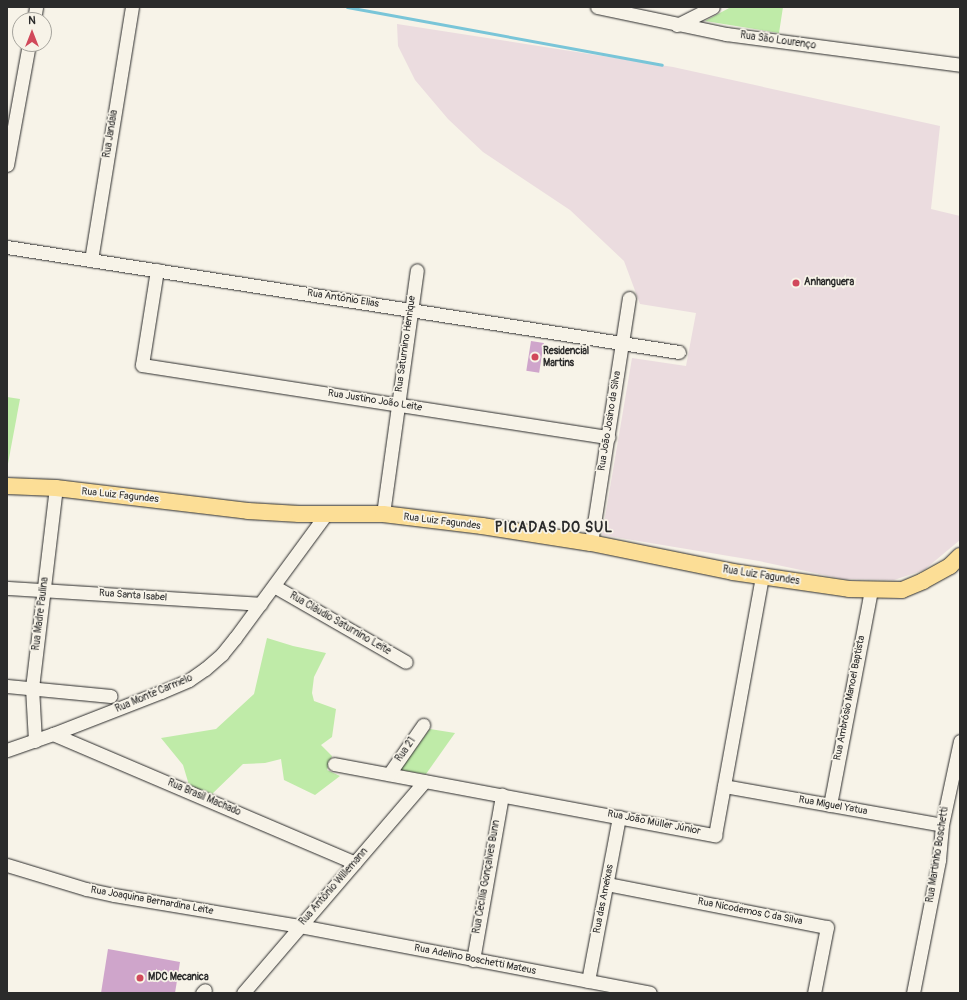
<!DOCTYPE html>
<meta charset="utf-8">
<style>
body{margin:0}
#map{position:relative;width:967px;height:1000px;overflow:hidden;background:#f7f3e8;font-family:Pangolin,sans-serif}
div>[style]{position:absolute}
.built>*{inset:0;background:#ebdcdf}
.green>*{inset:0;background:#bfeba8}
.stream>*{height:3px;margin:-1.5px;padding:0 1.5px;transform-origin:1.5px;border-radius:1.5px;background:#79c5d8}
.building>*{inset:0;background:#cfa5cb;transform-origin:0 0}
.roads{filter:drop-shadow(0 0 1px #2b2b2b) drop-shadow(0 0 1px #2b2b2b)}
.minor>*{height:13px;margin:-6.5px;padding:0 6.5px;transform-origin:6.5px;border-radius:6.5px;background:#f7f3e8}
.major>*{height:16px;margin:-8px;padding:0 8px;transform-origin:8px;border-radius:8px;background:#fcde96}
.dots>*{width:11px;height:11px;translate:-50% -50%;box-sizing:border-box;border:2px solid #f7f3e8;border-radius:50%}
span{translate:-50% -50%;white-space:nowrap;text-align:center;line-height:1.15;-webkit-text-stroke:3.5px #f7f3e8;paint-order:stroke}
.street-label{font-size:10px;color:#2b2b2b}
.poi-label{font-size:10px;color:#2b2b2b;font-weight:700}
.left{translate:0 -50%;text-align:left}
.district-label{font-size:14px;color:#2b2b2b;font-weight:700;letter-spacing:1px}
.frame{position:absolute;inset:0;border:8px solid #2b2b2b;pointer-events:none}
.north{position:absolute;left:12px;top:12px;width:40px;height:40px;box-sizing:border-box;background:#f7f3e8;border:1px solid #a5a39c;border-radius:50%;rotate:0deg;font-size:11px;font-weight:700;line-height:16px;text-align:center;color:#2b2b2b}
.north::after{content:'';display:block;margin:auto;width:14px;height:18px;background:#d1495b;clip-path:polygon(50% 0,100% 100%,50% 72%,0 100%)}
</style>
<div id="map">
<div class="built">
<div style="clip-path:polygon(397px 24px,673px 67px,940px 126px,931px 209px,960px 216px,960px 540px,924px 570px,894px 580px,843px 579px,759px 561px,602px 535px,632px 358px,686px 366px,696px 313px,640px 304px,624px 261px,570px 210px,483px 152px,448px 119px,415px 80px,398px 46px)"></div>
</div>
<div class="green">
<div style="clip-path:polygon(731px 7px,783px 7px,779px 33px,705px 21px)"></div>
<div style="clip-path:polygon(7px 397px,20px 399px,7px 469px)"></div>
<div style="clip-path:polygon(267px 638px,293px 646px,326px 653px,314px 677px,312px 693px,314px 701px,336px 709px,332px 737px,321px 745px,332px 756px,327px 770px,340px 776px,315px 795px,284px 780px,281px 759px,265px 763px,243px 764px,212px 794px,189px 785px,183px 765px,161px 738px,216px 729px,254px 694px)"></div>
<div style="clip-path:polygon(430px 729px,455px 733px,426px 774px,400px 770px)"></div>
</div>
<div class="stream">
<div style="left:347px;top:7px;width:320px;rotate:10.4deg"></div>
</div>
<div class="building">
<div style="left:531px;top:341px;width:13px;height:30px;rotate:9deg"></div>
<div style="clip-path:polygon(108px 949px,180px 962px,175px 993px,101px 993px)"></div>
</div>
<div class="roads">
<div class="minor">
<div style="left:597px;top:7px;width:132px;rotate:11.8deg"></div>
<div style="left:726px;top:34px;width:236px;rotate:7.5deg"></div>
<div style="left:34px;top:20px;width:13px;rotate:-81deg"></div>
<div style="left:677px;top:25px;width:40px;rotate:-26.6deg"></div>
<div style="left:7px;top:165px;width:123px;rotate:-79.7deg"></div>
<div style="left:7px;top:247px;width:680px;rotate:8.88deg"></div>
<div style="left:91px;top:260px;width:256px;rotate:-80.8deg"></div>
<div style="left:157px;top:270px;width:96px;rotate:99deg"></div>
<div style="left:142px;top:365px;width:472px;rotate:8.8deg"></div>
<div style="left:383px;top:514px;width:246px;rotate:-82.1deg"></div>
<div style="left:591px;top:543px;width:248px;rotate:-81.2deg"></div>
<div style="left:274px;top:586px;width:152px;rotate:29.9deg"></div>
<div style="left:7px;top:588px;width:254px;rotate:3.6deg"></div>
<div style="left:7px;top:686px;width:104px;rotate:5.5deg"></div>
<div style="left:53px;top:734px;width:328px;rotate:23.1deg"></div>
<div style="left:35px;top:741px;width:53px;rotate:-93.2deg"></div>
<div style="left:32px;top:688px;width:201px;rotate:-83.2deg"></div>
<div style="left:7px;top:750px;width:49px;rotate:-19.2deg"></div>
<div style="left:53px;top:734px;width:116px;rotate:-21.3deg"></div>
<div style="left:161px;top:692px;width:30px;rotate:-23deg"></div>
<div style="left:189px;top:680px;width:19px;rotate:-35deg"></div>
<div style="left:205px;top:669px;width:23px;rotate:-41deg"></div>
<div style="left:222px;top:654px;width:21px;rotate:-51deg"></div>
<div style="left:235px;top:638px;width:154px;rotate:-53.7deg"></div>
<div style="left:334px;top:764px;width:388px;rotate:10.6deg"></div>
<div style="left:715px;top:835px;width:262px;rotate:-79.7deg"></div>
<div style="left:389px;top:774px;width:60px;rotate:-55.2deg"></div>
<div style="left:724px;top:786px;width:221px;rotate:10.1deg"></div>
<div style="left:830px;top:805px;width:218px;rotate:-79.2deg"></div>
<div style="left:7px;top:865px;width:83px;rotate:16.9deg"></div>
<div style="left:86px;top:889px;width:29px;rotate:12deg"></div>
<div style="left:114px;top:895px;width:189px;rotate:9.5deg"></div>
<div style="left:300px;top:926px;width:356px;rotate:10.8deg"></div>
<div style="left:607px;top:884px;width:224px;rotate:11.1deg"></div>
<div style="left:827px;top:927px;width:67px;rotate:101.1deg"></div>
<div style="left:473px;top:960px;width:168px;rotate:-80deg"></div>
<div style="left:588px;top:981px;width:167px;rotate:-79.3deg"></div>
<div style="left:202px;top:993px;width:4px;rotate:-45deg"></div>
<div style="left:243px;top:993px;width:279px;rotate:-49.4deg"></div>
<div style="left:913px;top:993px;width:136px;rotate:-78.9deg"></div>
<div style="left:939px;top:860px;width:35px;rotate:-85deg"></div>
<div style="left:942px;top:825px;width:86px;rotate:-77.9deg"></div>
</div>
<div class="major">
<div style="left:7px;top:486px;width:49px;rotate:2.3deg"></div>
<div style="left:56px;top:488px;width:193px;rotate:6.8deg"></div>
<div style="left:248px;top:511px;width:51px;rotate:3.4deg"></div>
<div style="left:299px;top:514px;width:84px"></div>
<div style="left:383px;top:514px;width:100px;rotate:6.9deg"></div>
<div style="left:482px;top:526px;width:110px;rotate:8.9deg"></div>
<div style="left:591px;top:543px;width:145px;rotate:11.5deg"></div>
<div style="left:733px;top:572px;width:117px;rotate:8.3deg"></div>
<div style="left:849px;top:589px;width:53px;rotate:1.1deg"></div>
<div style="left:902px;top:590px;width:23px;rotate:-23deg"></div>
<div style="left:923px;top:581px;width:31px;rotate:-29deg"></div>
<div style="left:950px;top:566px;width:14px;rotate:-45deg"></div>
</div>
</div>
<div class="dots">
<div style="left:796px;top:283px;background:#d1495b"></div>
<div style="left:535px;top:357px;background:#d1495b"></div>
<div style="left:140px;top:978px;background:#d1495b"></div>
</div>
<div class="street-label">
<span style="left:778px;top:41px;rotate:8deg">Rua São Lourenço</span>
<span style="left:111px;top:134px;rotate:-81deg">Rua Jandaia</span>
<span style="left:343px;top:299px;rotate:9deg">Rua Antônio Elias</span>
<span style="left:406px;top:344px;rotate:-82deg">Rua Saturnino Henrique</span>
<span style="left:375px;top:401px;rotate:9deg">Rua Justino João Leite</span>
<span style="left:610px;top:421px;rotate:-81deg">Rua João Josino da Silva</span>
<span style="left:120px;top:496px;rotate:6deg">Rua Luiz Fagundes</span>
<span style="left:442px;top:522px;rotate:7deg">Rua Luiz Fagundes</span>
<span style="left:761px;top:576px;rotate:9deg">Rua Luiz Fagundes</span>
<span style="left:133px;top:596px;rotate:4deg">Rua Santa Isabel</span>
<span style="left:41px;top:614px;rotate:-83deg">Rua Madre Paulina</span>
<span style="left:340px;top:624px;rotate:30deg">Rua Cláudio Saturnino Leite</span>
<span style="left:154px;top:694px;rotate:-23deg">Rua Monte Carmelo</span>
<span style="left:850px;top:698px;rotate:-79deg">Rua Ambrósio Manoel Baptista</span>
<span style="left:406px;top:750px;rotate:-55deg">Rua 21</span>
<span style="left:204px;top:798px;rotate:23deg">Rua Brasil Machado</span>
<span style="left:833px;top:806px;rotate:10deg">Rua Miguel Yatua</span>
<span style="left:654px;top:823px;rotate:11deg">Rua João Müller Júnior</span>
<span style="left:938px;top:855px;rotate:-81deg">Rua Martinho Boschetti</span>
<span style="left:487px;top:877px;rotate:-80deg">Rua Cecília Gonçalves Bunn</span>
<span style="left:334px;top:887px;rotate:-49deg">Rua Antônio Willemann</span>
<span style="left:604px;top:899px;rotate:-79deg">Rua das Ameixas</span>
<span style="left:152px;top:901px;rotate:10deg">Rua Joaquina Bernardina Leite</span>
<span style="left:750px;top:912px;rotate:11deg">Rua Nicodemos C da Silva</span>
<span style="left:475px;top:960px;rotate:11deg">Rua Adelino Boschetti Mateus</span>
</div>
<div class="poi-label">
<span class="left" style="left:804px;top:283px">Anhanguera</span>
<span class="left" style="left:543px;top:357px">Residencial<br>Martins</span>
<span class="left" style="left:148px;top:978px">MDC Mecanica</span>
</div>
<div class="district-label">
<span style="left:554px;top:528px">PICADAS DO SUL</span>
</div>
<div class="frame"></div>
<div class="north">N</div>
</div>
